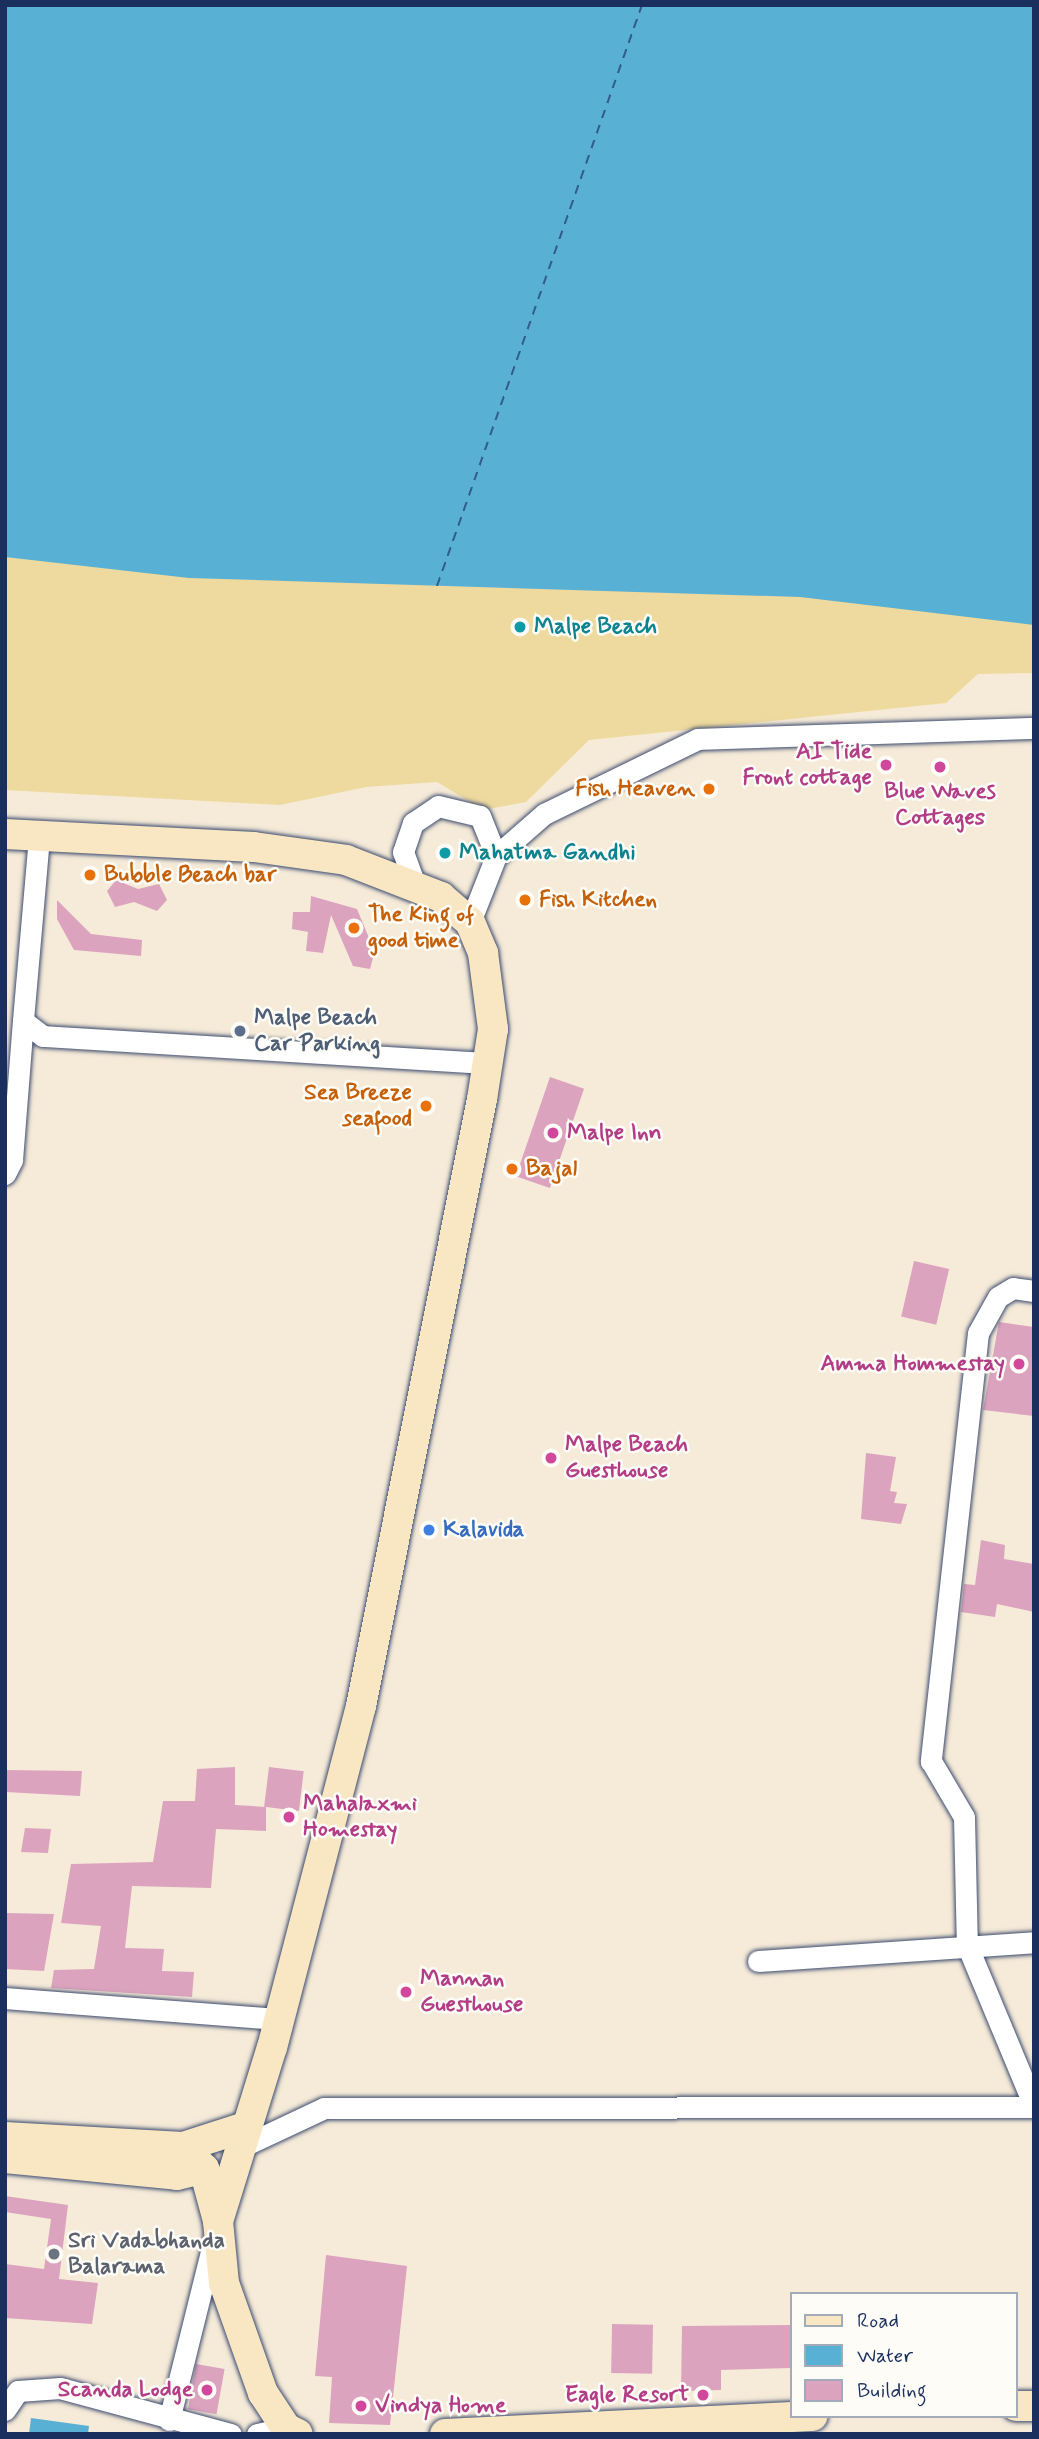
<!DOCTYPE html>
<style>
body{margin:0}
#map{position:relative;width:1039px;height:2439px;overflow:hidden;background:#f6ebd8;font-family:Mynerve,sans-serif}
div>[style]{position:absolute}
.sand>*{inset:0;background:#eeda9e}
.water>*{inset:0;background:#59b0d5}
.ferry>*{height:2px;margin-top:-1px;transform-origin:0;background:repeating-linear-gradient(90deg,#315c88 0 9px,transparent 0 16px)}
.building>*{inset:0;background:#dca3be;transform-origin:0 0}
.roads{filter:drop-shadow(0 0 2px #3c4b70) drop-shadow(0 0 2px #3c4b70)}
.street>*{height:21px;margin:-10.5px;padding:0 10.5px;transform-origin:10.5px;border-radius:10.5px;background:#fff}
.secondary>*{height:30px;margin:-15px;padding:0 15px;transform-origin:15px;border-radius:15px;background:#f9e7c3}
.dots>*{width:19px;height:19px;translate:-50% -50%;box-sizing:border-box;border:4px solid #fdfcf7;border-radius:50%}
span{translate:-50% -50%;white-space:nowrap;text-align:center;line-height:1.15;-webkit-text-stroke:5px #fdfcf7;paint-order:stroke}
.culture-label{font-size:23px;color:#0d838f;font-weight:700}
.left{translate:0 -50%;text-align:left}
.hotel-label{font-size:23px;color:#b23c85;font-weight:700}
.right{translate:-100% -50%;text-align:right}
.food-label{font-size:23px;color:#c56008;font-weight:700}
.service-label{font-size:23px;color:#4e5e75;font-weight:700}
.shop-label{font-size:23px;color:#366cbe;font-weight:700}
.worship-label{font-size:23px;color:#5b616d;font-weight:700}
.frame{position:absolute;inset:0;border:7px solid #1b2f5e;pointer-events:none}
.legend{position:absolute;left:790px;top:2292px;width:228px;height:126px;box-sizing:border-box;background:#fdfcf7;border:2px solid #a3aaba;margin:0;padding:9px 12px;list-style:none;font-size:21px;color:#1b2f5e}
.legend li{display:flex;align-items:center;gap:14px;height:35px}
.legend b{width:35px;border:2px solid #a3aaba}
</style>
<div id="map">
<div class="sand">
<div style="clip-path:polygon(5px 522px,1034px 581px,1034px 673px,978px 674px,946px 703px,589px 740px,526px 802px,483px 810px,437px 782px,366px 787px,280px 805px,5px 790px)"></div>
</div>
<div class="water">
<div style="clip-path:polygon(5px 5px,1034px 5px,1034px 625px,800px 597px,189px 578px,5px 557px)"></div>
<div style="clip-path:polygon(31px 2418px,89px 2426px,88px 2434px,29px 2434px)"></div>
</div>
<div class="ferry">
<div style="left:437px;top:586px;width:616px;rotate:-70.57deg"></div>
</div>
<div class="building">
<div style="clip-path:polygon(116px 880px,138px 889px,159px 884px,167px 900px,157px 911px,134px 902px,115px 907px,107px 891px)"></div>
<div style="clip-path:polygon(311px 896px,357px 909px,369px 938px,378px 939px,370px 969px,353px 966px,331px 915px,323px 953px,306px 951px,308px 932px,292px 929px,293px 912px,310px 912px)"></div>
<div style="clip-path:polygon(57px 900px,91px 934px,142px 940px,141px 956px,74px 950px,57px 919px)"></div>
<div style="left:550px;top:1077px;width:36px;height:105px;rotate:19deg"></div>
<div style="left:914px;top:1261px;width:36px;height:57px;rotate:13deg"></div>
<div style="clip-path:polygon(999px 1322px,1034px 1327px,1034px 1416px,983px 1410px)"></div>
<div style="clip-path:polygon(866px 1453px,896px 1457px,890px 1491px,897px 1492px,894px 1503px,907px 1504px,901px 1524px,861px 1519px)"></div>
<div style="clip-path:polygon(981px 1540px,1005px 1545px,1004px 1559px,1034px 1564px,1034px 1612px,997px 1604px,995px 1617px,961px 1612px,964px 1584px,975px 1585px)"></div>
<div style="clip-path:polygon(235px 1767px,235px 1805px,266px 1807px,266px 1831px,216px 1829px,211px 1888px,132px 1886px,125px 1948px,164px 1949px,162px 1971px,194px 1972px,192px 1997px,51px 1988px,54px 1970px,94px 1969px,101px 1926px,61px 1923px,71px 1864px,153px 1862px,163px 1801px,195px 1801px,197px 1769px)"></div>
<div style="left:269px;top:1767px;width:35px;height:40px;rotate:7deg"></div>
<div style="clip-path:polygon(5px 1770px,82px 1771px,80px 1796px,5px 1792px)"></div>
<div style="clip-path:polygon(25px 1828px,51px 1829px,48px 1853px,21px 1852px)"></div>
<div style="clip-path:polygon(5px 1913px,54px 1914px,44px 1971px,5px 1969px)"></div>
<div style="clip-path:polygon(5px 2196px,68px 2205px,59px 2279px,98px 2283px,92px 2324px,5px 2318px,5px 2264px,44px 2269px,51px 2219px,5px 2212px)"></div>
<div style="clip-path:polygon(326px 2255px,407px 2266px,390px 2425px,329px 2423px,332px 2377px,315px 2376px)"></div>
<div style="left:612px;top:2324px;width:41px;height:49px;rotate:1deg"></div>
<div style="clip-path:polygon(792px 2325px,792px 2368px,721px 2370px,721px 2390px,681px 2391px,682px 2326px)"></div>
<div style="left:196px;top:2364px;width:29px;height:46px;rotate:10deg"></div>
</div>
<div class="roads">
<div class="street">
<div style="left:39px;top:837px;width:185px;rotate:95deg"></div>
<div style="left:23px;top:1021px;width:25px;rotate:37deg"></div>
<div style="left:43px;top:1036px;width:445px;rotate:3.5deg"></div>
<div style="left:496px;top:856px;width:64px;rotate:-41.2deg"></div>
<div style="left:544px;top:814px;width:171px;rotate:-26deg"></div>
<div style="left:698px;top:739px;width:336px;rotate:-1.9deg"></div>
<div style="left:414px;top:882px;width:32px;rotate:-110deg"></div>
<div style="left:403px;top:852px;width:31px;rotate:-71deg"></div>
<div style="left:413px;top:823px;width:30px;rotate:-34deg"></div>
<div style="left:438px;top:806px;width:43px;rotate:13.4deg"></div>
<div style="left:480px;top:816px;width:43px;rotate:68.2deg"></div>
<div style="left:496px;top:856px;width:71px;rotate:111.5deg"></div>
<div style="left:5px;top:1174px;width:16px;rotate:-63deg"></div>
<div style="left:12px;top:1160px;width:139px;rotate:-85.5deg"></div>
<div style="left:1034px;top:1291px;width:21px;rotate:-172deg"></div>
<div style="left:1013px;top:1288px;width:17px;rotate:149deg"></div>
<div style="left:998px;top:1297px;width:41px;rotate:119.1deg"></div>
<div style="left:978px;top:1333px;width:431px;rotate:96.3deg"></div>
<div style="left:931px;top:1761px;width:65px;rotate:59.5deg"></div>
<div style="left:964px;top:1817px;width:128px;rotate:88.7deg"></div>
<div style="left:967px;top:1945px;width:174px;rotate:67.4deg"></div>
<div style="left:758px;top:1961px;width:277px;rotate:-3.9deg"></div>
<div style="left:5px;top:1998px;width:276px;rotate:4.4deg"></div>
<div style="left:237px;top:2149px;width:96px;rotate:-25.2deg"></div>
<div style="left:324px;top:2108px;width:710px;rotate:-0.08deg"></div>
<div style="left:5px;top:2410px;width:23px;rotate:-56deg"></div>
<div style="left:18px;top:2391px;width:42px;rotate:-4.1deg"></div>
<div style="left:60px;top:2388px;width:177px;rotate:15.1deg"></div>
<div style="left:169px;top:2420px;width:187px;rotate:-76deg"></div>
<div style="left:257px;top:2434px;width:30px;rotate:-12deg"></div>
</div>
<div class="secondary">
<div style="left:5px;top:834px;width:249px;rotate:3deg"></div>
<div style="left:254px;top:847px;width:93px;rotate:8deg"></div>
<div style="left:346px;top:860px;width:102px;rotate:21.3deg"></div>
<div style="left:441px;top:897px;width:38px;rotate:41deg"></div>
<div style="left:470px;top:922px;width:34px;rotate:67deg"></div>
<div style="left:483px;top:953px;width:77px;rotate:82.5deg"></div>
<div style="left:493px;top:1029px;width:71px;rotate:98.9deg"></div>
<div style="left:482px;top:1099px;width:619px;rotate:101.27deg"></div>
<div style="left:361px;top:1706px;width:352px;rotate:104.6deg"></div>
<div style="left:272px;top:2047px;width:182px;rotate:107.2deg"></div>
<div style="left:5px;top:2137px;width:178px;rotate:3.2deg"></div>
<div style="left:183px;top:2147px;width:30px;rotate:46deg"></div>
<div style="left:204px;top:2169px;width:54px;rotate:74.9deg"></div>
<div style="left:218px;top:2221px;width:62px;rotate:84.5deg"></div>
<div style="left:224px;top:2283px;width:117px;rotate:70.5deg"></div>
<div style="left:263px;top:2393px;width:42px;rotate:56.7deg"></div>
<div style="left:286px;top:2428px;width:13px;rotate:27deg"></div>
<div style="left:183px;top:2147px;width:62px;rotate:-17.9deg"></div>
<div style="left:5px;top:2158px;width:173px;rotate:5.6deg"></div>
<div style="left:177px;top:2175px;width:28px;rotate:-13deg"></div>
<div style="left:1016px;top:2406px;width:18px"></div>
<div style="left:445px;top:2434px;width:368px;rotate:-2.8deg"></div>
</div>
</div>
<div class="dots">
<div style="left:520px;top:627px;background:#0f9aa8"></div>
<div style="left:886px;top:765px;background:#d1479c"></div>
<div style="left:940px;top:767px;background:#d1479c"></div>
<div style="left:709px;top:789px;background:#e8710a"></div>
<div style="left:445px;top:853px;background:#0f9aa8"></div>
<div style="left:90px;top:875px;background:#e8710a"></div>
<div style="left:525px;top:900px;background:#e8710a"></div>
<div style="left:354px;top:928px;background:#e8710a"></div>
<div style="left:240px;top:1031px;background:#5c6f8a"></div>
<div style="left:426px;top:1106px;background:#e8710a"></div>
<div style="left:553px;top:1133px;background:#d1479c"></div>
<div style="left:512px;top:1169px;background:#e8710a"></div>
<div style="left:1019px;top:1364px;background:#d1479c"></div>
<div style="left:551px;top:1458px;background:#d1479c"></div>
<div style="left:429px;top:1530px;background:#3f7fe0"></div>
<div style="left:289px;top:1817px;background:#d1479c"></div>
<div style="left:406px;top:1992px;background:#d1479c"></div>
<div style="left:54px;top:2254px;background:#6b7280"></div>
<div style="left:207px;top:2390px;background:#d1479c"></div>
<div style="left:703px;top:2395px;background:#d1479c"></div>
<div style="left:361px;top:2406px;background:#d1479c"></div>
</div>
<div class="culture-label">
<span class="left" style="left:534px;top:627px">Malpe Beach</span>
<span class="left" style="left:459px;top:853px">Mahatma Gandhi</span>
</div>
<div class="hotel-label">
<span class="right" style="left:872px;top:765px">AI Tide<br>Front cottage</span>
<span style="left:940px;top:805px">Blue Waves<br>Cottages</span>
<span class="left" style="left:567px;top:1133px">Malpe Inn</span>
<span class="right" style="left:1005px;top:1364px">Amma Hommestay</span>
<span class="left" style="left:565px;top:1458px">Malpe Beach<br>Guesthouse</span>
<span class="left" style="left:303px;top:1817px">Mahalaxmi<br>Homestay</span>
<span class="left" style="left:420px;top:1992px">Mannan<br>Guesthouse</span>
<span class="right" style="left:193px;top:2390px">Scanda Lodge</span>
<span class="right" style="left:689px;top:2395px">Eagle Resort</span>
<span class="left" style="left:375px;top:2406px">Vindya Home</span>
</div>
<div class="food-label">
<span class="right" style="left:695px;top:789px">Fish Heaven</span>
<span class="left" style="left:104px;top:875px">Bubble Beach bar</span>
<span class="left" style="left:539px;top:900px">Fish Kitchen</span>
<span class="left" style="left:368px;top:928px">The King of<br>good time</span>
<span class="right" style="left:412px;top:1106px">Sea Breeze<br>seafood</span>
<span class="left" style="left:526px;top:1169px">Bajal</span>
</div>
<div class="service-label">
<span class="left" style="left:254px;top:1031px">Malpe Beach<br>Car Parking</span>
</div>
<div class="shop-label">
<span class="left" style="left:443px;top:1530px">Kalavida</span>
</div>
<div class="worship-label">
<span class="left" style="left:68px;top:2254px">Sri Vadabhanda<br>Balarama</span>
</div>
<div class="frame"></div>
<ul class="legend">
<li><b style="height:9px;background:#f9e7c3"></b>Road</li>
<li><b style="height:19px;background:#59b0d5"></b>Water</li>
<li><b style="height:19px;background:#dca3be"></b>Building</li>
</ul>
</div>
